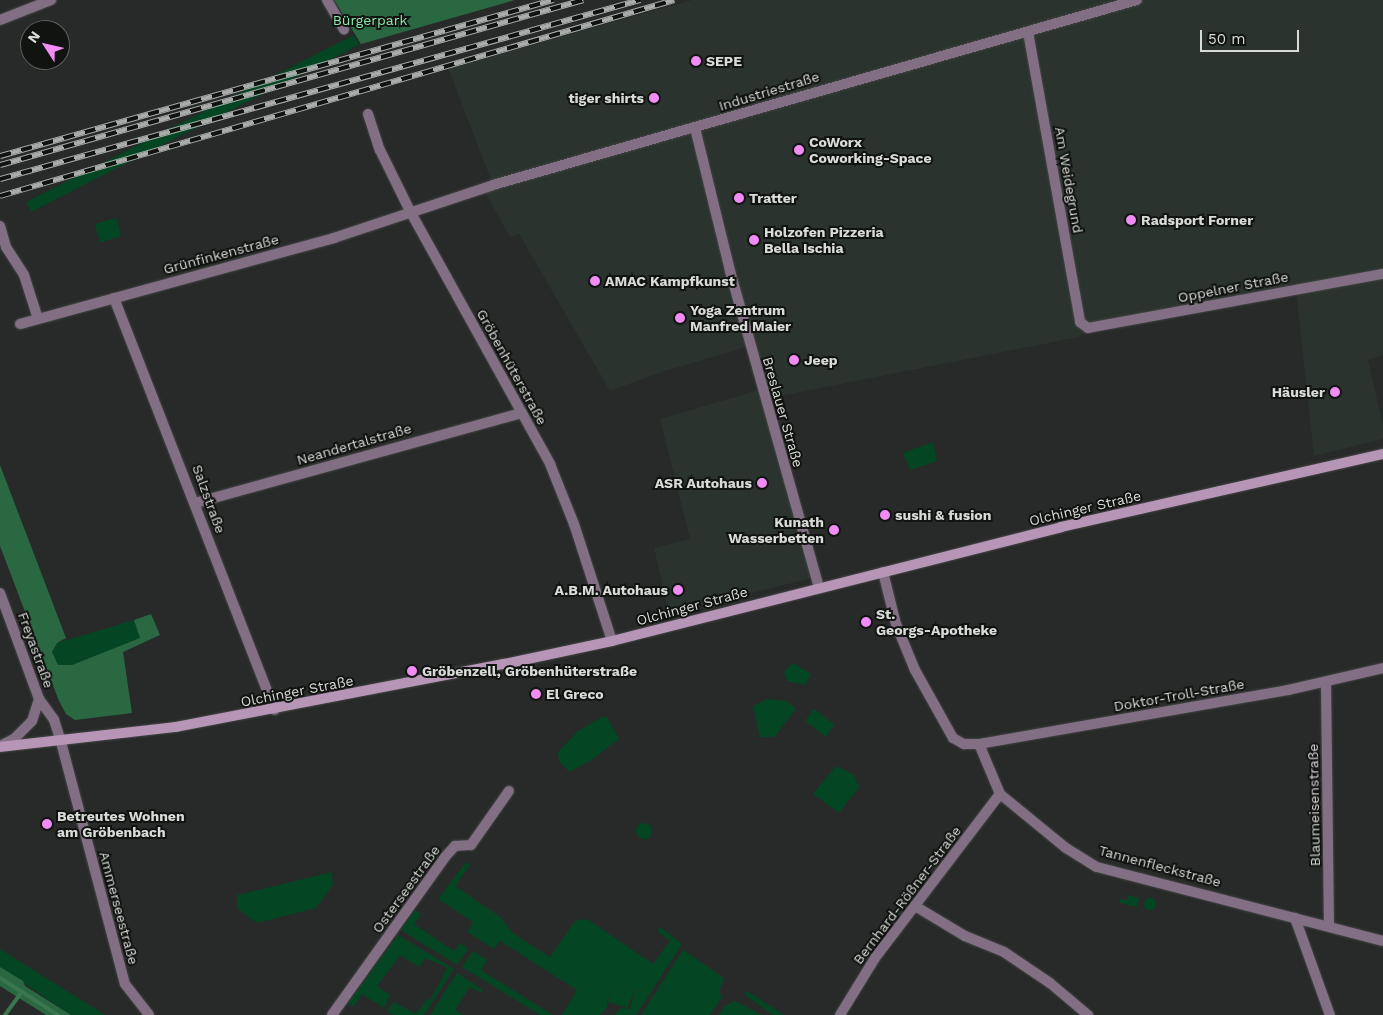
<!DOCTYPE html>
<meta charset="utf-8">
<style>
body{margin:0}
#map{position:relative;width:1383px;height:1015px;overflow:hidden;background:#272a28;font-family:"Work Sans",sans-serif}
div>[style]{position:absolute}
.built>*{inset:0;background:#2a332d}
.green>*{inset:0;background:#044623;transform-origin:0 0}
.round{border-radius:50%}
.forest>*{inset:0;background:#2a6841}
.stream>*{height:4px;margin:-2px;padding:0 2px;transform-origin:2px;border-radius:2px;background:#3a774f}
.roads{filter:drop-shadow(0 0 1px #434644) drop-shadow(0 0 1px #434644)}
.minor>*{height:10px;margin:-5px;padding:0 5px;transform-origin:5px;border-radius:5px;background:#836f84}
.tertiary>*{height:10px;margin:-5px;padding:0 5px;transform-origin:5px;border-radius:5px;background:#836f84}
.secondary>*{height:10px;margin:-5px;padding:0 5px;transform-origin:5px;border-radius:5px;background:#b795b7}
.rail>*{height:5.5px;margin-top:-2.75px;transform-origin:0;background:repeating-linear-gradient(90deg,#111311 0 11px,#a9acaa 0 22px);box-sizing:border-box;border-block:1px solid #a9acaa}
.dots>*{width:14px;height:14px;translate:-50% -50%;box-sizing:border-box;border:2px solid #111311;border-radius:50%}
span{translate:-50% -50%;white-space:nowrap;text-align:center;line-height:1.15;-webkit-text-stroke:4px #111311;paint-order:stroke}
.park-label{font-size:14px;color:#8ce5a9}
.poi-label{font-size:14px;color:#d9dbd9;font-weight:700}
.left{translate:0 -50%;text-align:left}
.right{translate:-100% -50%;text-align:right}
.street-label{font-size:14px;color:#d9dbd9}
.north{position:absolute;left:20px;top:20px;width:50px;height:50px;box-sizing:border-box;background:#111311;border:1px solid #616361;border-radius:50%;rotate:305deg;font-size:14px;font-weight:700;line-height:20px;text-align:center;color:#d9dbd9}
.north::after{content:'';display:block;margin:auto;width:18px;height:22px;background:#f18bf5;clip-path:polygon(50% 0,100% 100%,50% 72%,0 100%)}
.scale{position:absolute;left:1200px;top:30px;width:99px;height:22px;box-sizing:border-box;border:2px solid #d9dbd9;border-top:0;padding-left:6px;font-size:15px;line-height:18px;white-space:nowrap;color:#d9dbd9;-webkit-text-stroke:4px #111311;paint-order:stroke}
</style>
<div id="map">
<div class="built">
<div style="clip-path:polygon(692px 0,1383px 0,1383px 355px,1368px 360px,1383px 425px,1383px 439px,1314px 456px,1296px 290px,1089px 328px,1079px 337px,765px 399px,816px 577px,669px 613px,654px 548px,690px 539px,660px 419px,762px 389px,750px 346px,665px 371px,610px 391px,519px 234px,510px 237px,483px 189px,493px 185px,448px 68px)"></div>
</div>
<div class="green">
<div style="left:354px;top:35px;width:11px;height:368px;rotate:63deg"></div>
<div style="left:116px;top:218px;width:19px;height:22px;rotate:74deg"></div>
<div style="clip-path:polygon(933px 442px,937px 461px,910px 470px,903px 453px)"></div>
<div style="clip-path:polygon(134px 620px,141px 638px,72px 665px,58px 665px,52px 652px,57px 643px)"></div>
<div style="clip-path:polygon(793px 663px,811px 674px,805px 685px,787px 681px,784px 672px)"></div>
<div style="clip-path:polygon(767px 699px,786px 701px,796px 709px,774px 737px,760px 737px,753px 706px)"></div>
<div style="left:814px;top:709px;width:26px;height:15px;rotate:37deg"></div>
<div style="clip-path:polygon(602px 717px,607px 717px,619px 739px,590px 761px,569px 772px,559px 761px,558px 752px,578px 731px)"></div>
<div style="clip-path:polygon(836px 766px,854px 775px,859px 787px,839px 813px,813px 794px)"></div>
<div class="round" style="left:636px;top:823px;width:16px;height:16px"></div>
<div style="clip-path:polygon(466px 862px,470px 865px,455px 886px,499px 916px,514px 934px,550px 957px,575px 921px,587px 919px,653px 964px,670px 941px,657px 931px,660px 927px,682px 944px,636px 1015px,614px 1015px,621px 1008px,630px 1009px,635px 990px,615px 984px,634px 990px,628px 1008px,608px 1002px,613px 983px,607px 1003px,607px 1007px,600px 1015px,562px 1015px,577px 990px,500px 941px,494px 949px,467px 932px,473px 922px,438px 899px)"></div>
<div style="clip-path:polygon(332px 872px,333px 885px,316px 908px,257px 923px,237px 908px,237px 895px)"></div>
<div style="clip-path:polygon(1128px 895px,1139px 898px,1137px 907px,1119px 903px,1120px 899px,1127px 900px)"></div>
<div class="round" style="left:1144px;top:898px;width:12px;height:12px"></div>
<div style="clip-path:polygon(415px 910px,421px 914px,414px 924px,454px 951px,460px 943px,468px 949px,457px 965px,401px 930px)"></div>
<div style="clip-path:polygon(398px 935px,454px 969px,424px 1015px,394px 1015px,387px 1011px,394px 1002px,416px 1014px,427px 999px,430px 1000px,447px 968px,425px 958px,419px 967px,400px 955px,377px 986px,390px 995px,384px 1008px,362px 994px,353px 1007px,348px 1003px)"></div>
<div style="clip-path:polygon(0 949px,105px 1015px,71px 1015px,0 967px)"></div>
<div style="clip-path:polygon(683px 950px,724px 978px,719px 992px,722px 997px,710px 1015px,641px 1015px)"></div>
<div style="clip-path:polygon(473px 951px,487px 960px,481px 970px,553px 1015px,540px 1015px,462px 967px)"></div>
<div style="clip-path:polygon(457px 973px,483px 990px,481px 993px,470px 987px,455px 1010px,463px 1015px,430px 1015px)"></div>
<div style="clip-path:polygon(747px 991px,784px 1015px,773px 1015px,745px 995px)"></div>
<div style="clip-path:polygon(735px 1001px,762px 1015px,719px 1015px,725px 1006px)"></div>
</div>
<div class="forest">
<div style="clip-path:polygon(334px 0,515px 0,361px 44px)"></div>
<div style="clip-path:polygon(0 465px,66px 638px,57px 643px,52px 652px,58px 665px,72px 665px,140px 638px,134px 620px,151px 614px,160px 635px,123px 652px,132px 713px,75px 720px,66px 714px,59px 701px,0 546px)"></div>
<div style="clip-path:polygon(0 967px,23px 981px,25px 986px,71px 1015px,46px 1015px,0 986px)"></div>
</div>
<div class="stream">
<div style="left:0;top:978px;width:69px;rotate:32.5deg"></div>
<div style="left:5px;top:1015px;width:29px;rotate:-54deg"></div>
</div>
<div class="roads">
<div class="minor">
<div style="left:327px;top:0;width:34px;rotate:60deg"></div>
<div style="left:0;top:20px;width:55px;rotate:-21.4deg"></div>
<div style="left:1028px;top:32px;width:295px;rotate:79.8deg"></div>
<div style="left:1080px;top:322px;width:10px;rotate:37deg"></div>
<div style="left:1088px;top:328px;width:300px;rotate:-10.4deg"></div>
<div style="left:368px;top:114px;width:38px;rotate:72deg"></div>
<div style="left:380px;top:150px;width:68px;rotate:63.8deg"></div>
<div style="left:410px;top:211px;width:289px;rotate:61deg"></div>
<div style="left:550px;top:464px;width:65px;rotate:68.2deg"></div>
<div style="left:574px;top:524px;width:123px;rotate:72deg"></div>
<div style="left:695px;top:128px;width:147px;rotate:76.2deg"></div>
<div style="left:730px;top:271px;width:328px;rotate:74.3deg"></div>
<div style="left:0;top:226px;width:22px;rotate:74deg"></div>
<div style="left:6px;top:247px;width:33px;rotate:57deg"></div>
<div style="left:24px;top:275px;width:46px;rotate:72.3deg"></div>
<div style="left:114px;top:298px;width:442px;rotate:68.7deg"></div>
<div style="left:20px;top:324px;width:326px;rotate:-15.3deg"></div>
<div style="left:334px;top:238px;width:168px;rotate:-18.4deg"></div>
<div style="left:493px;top:185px;width:670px;rotate:-16.03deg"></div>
<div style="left:195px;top:503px;width:338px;rotate:-15.4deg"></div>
<div style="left:883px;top:572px;width:54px;rotate:76deg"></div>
<div style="left:896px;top:624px;width:50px;rotate:67.6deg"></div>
<div style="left:915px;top:670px;width:78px;rotate:60.8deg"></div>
<div style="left:953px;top:738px;width:13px;rotate:29deg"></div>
<div style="left:964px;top:744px;width:15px"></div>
<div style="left:979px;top:744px;width:314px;rotate:-9.9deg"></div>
<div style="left:1288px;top:690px;width:98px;rotate:-13deg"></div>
<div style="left:1326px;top:682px;width:244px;rotate:89.3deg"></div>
<div style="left:61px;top:742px;width:250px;rotate:75.2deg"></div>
<div style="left:125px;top:984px;width:39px;rotate:52deg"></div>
<div style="left:979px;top:744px;width:54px;rotate:67.2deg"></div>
<div style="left:1000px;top:794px;width:85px;rotate:39.3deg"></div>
<div style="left:1066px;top:848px;width:36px;rotate:32deg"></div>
<div style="left:1097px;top:867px;width:295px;rotate:14.5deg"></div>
<div style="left:915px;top:906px;width:58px;rotate:31deg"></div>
<div style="left:965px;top:936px;width:42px;rotate:22.3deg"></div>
<div style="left:1004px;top:952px;width:55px;rotate:34deg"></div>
<div style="left:1050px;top:983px;width:50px;rotate:40.1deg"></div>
<div style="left:1295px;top:918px;width:103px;rotate:70.2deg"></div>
<div style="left:332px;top:1015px;width:194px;rotate:-54.4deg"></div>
<div style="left:445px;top:857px;width:15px;rotate:-48deg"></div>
<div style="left:455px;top:846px;width:16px;rotate:-4deg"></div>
<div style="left:471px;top:845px;width:66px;rotate:-54.9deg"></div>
<div style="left:840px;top:1015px;width:67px;rotate:-58.4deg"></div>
<div style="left:875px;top:958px;width:206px;rotate:-52.7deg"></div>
</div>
<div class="tertiary">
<div style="left:0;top:593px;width:113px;rotate:69.8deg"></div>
<div style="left:39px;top:699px;width:26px;rotate:54deg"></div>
<div style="left:54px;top:720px;width:23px;rotate:72deg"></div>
<div style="left:0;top:746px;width:16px;rotate:-27deg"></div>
<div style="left:14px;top:739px;width:25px;rotate:-45deg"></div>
<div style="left:32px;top:721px;width:23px;rotate:-72deg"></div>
</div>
<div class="secondary">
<div style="left:0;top:747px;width:177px;rotate:-6.5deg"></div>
<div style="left:176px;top:727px;width:334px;rotate:-10.9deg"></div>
<div style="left:504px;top:664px;width:110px;rotate:-12deg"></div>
<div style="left:612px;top:641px;width:463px;rotate:-14.2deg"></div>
<div style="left:1061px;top:527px;width:330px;rotate:-12.8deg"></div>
</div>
</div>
<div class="rail">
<div style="left:0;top:156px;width:575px;rotate:-15.75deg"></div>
<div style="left:0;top:165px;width:606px;rotate:-15.8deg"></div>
<div style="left:0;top:179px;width:665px;rotate:-15.63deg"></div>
<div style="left:0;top:196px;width:702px;rotate:-16.21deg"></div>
</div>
<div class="dots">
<div style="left:696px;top:61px;background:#f18bf5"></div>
<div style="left:654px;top:98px;background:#f18bf5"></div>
<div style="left:799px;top:150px;background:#f18bf5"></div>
<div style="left:739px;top:198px;background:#f18bf5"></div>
<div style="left:1131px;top:220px;background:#f18bf5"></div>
<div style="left:754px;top:240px;background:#f18bf5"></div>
<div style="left:595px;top:281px;background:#f18bf5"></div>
<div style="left:680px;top:318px;background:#f18bf5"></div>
<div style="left:794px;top:360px;background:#f18bf5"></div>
<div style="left:1335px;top:392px;background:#f18bf5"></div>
<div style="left:762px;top:483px;background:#f18bf5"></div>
<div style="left:885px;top:515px;background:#f18bf5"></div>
<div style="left:834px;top:530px;background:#f18bf5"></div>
<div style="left:678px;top:590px;background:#f18bf5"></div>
<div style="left:866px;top:622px;background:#f18bf5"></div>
<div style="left:412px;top:671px;background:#f18bf5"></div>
<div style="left:536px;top:694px;background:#f18bf5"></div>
<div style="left:47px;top:824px;background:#f18bf5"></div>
</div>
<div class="park-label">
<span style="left:370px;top:20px">Bürgerpark</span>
</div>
<div class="poi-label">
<span class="left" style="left:706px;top:61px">SEPE</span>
<span class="right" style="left:644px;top:98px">tiger shirts</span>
<span class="left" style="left:809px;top:150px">CoWorx<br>Coworking-Space</span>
<span class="left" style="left:749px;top:198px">Tratter</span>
<span class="left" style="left:1141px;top:220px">Radsport Forner</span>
<span class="left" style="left:764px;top:240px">Holzofen Pizzeria<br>Bella Ischia</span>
<span class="left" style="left:605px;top:281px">AMAC Kampfkunst</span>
<span class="left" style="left:690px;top:318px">Yoga Zentrum<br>Manfred Maier</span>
<span class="left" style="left:804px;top:360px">Jeep</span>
<span class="right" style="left:1325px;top:392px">Häusler</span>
<span class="right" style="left:752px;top:483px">ASR Autohaus</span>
<span class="left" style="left:895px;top:515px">sushi &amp; fusion</span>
<span class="right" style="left:824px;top:530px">Kunath<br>Wasserbetten</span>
<span class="right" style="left:668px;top:590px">A.B.M. Autohaus</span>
<span class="left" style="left:876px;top:622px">St.<br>Georgs-Apotheke</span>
<span class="left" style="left:422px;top:671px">Gröbenzell, Gröbenhüterstraße</span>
<span class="left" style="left:546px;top:694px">El Greco</span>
<span class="left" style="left:57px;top:824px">Betreutes Wohnen<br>am Gröbenbach</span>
</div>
<div class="street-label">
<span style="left:769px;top:91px;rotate:-17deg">Industriestraße</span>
<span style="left:1069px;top:180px;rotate:80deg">Am Weidegrund</span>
<span style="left:221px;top:254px;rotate:-15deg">Grünfinkenstraße</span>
<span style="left:1233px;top:287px;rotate:-11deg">Oppelner Straße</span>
<span style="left:512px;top:367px;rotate:61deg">Gröbenhüterstraße</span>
<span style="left:783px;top:412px;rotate:74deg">Breslauer Straße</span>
<span style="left:354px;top:444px;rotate:-16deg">Neandertalstraße</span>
<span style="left:209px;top:499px;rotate:70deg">Salzstraße</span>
<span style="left:1085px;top:508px;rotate:-13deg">Olchinger Straße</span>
<span style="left:692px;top:606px;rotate:-15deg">Olchinger Straße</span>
<span style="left:36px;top:650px;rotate:70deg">Freyastraße</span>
<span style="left:297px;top:691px;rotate:-11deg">Olchinger Straße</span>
<span style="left:1179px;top:695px;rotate:-10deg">Doktor-Troll-Straße</span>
<span style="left:1314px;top:805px;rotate:-91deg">Blaumeisenstraße</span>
<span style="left:1160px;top:866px;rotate:15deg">Tannenfleckstraße</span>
<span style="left:406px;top:889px;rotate:-54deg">Osterseestraße</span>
<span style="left:907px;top:895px;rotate:-53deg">Bernhard-Rößner-Straße</span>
<span style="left:119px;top:908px;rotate:75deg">Ammerseestraße</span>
</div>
<div class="north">N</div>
<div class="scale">50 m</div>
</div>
